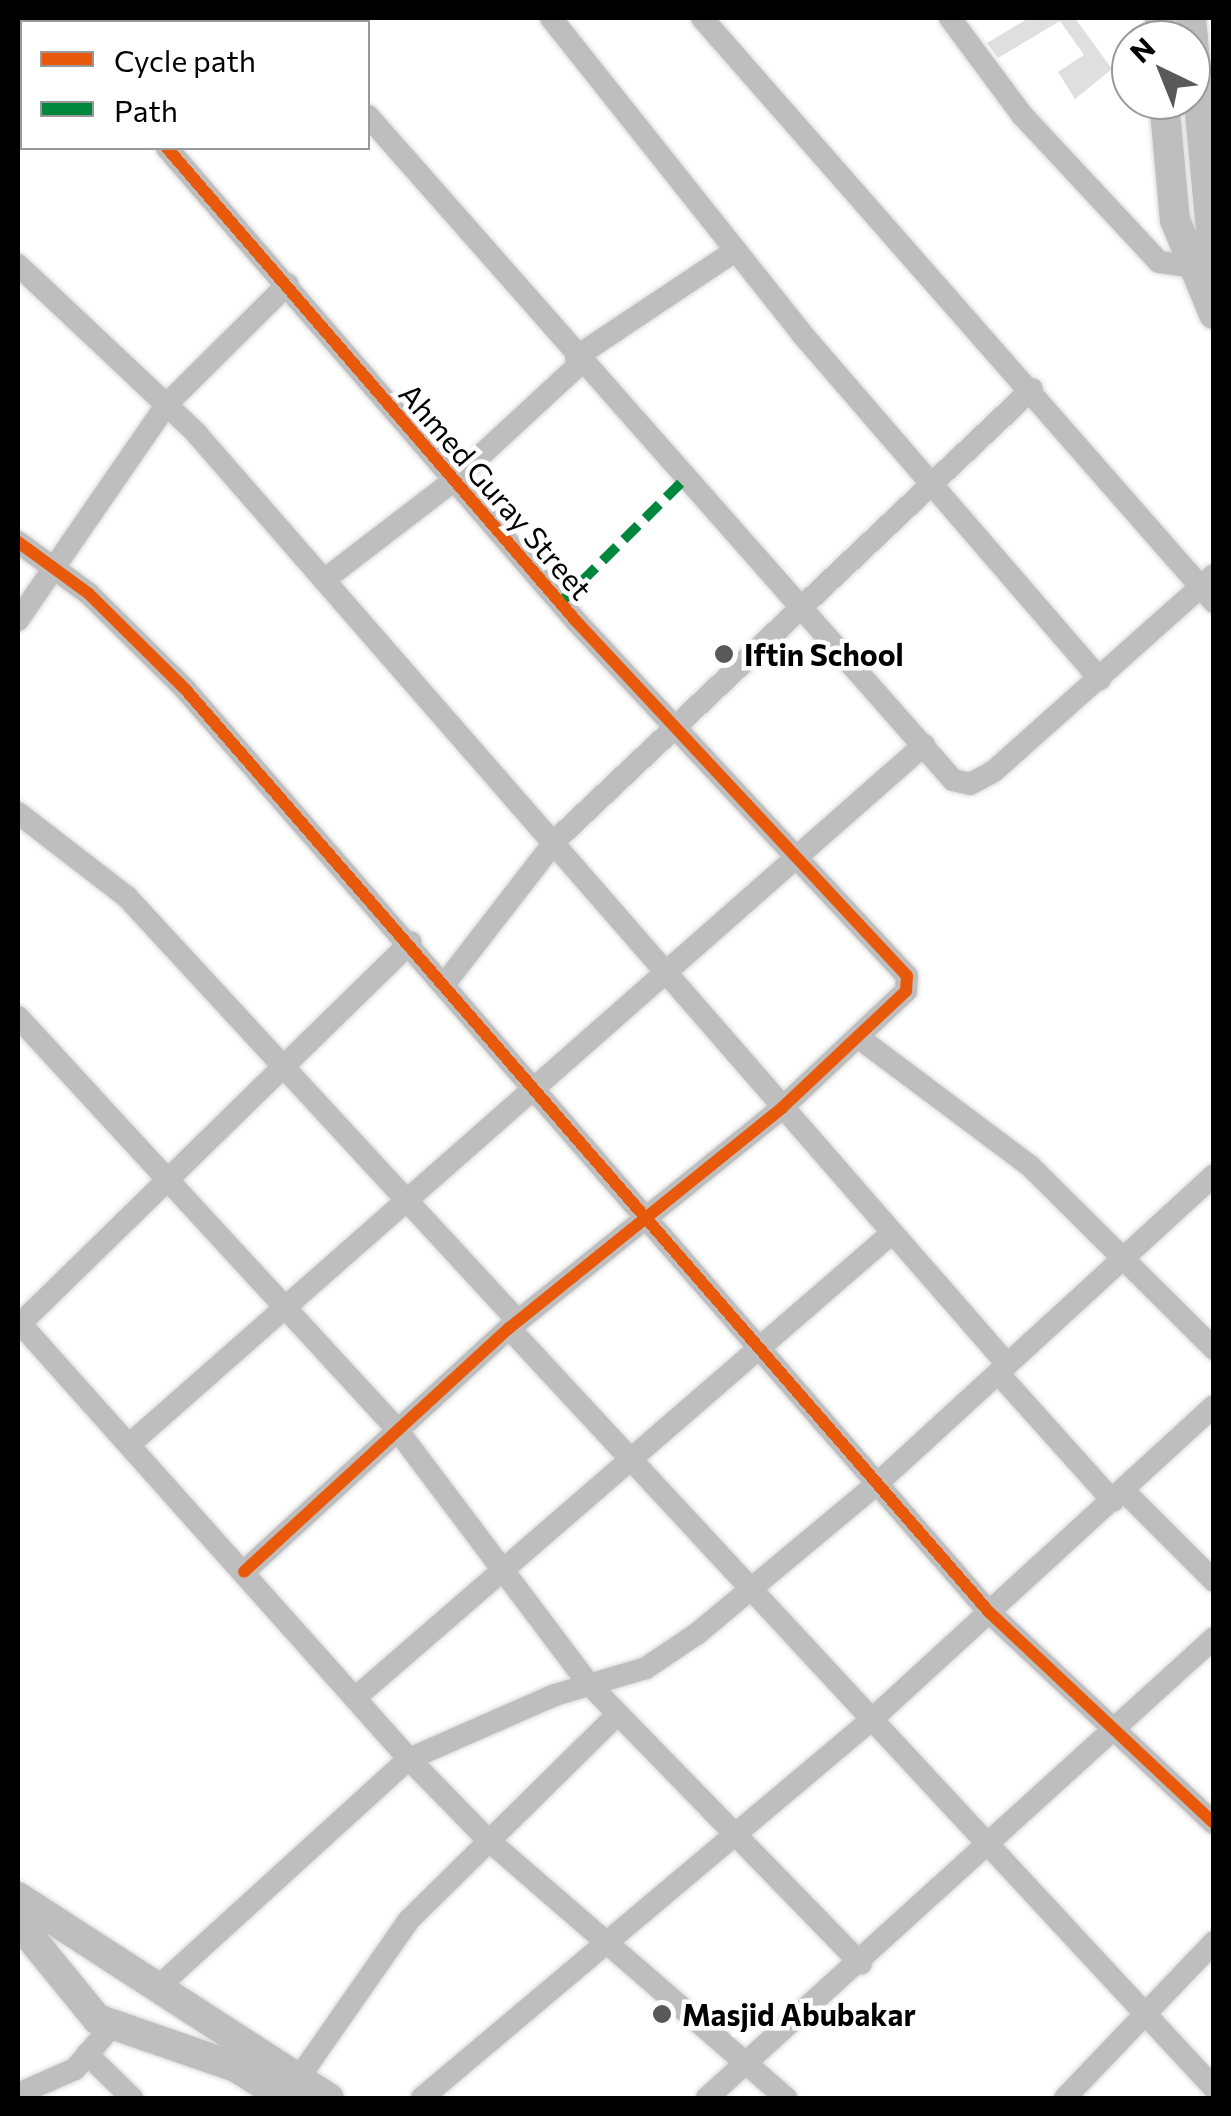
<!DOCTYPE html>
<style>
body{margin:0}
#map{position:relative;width:1231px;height:2116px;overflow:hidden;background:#fff;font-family:Commissioner,sans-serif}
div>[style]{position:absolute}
.building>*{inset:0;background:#dfdfdf}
.roads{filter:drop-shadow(0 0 2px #dbdbdb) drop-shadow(0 0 2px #dbdbdb)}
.minor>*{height:22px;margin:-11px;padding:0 11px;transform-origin:11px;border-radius:11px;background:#bebebe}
.major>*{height:30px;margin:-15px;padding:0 15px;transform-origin:15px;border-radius:15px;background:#bebebe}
.quiet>*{height:10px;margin-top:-5px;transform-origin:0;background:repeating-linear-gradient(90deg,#00873e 0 20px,transparent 0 30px)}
.cycleway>*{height:12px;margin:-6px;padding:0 6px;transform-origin:6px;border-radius:6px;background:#e8590c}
.dots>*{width:28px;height:28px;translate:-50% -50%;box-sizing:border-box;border:5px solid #fff;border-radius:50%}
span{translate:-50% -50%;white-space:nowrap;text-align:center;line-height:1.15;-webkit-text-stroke:9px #fff;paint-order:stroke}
.street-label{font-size:30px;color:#000}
.poi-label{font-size:30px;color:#000;font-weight:700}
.left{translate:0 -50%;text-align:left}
.frame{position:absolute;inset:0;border:20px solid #000;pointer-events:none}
.legend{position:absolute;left:20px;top:20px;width:350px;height:130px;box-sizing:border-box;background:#fff;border:2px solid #999;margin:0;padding:12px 18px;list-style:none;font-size:30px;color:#000}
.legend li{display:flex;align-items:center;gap:20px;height:50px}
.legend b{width:50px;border:2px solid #999}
.north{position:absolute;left:1111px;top:20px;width:100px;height:100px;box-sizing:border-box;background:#fff;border:2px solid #999;border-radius:50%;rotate:317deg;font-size:28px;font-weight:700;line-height:40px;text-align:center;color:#000}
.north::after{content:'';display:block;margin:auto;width:35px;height:45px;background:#595959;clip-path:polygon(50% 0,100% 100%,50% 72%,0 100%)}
</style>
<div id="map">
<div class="building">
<div style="clip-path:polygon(1029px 18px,1075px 18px,1112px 69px,1075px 99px,1058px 72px,1084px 55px,1060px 21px,998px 58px,987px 43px)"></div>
</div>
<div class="roads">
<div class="minor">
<div style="left:551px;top:18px;width:404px;rotate:51.5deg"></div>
<div style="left:802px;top:334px;width:456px;rotate:49.2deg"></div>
<div style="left:702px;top:18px;width:777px;rotate:48.76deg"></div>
<div style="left:950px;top:18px;width:121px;rotate:53.4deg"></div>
<div style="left:1022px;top:115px;width:201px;rotate:47deg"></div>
<div style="left:1159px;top:262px;width:30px;rotate:8deg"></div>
<div style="left:368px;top:116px;width:885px;rotate:48.62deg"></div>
<div style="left:953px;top:780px;width:17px;rotate:13deg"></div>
<div style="left:970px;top:784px;width:27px;rotate:-28deg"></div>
<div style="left:994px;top:771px;width:295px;rotate:-41.7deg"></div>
<div style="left:167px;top:148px;width:625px;rotate:49.15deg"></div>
<div style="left:576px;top:621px;width:485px;rotate:47deg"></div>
<div style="left:907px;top:976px;width:15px;rotate:94deg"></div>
<div style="left:906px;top:991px;width:170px;rotate:136.7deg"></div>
<div style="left:782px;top:1108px;width:351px;rotate:141.1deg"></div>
<div style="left:509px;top:1328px;width:360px;rotate:137.4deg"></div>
<div style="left:18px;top:265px;width:245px;rotate:43.3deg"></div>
<div style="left:196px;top:433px;width:1235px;rotate:48.94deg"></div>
<div style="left:576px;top:357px;width:191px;rotate:-33.7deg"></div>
<div style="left:18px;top:542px;width:87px;rotate:36.1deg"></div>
<div style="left:88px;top:593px;width:136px;rotate:44.7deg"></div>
<div style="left:185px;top:689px;width:1224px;rotate:48.94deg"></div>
<div style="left:989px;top:1612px;width:308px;rotate:43.2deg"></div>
<div style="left:324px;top:580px;width:163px;rotate:-37.5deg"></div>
<div style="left:453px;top:481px;width:174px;rotate:-42.7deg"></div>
<div style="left:18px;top:620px;width:262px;rotate:-55.4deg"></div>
<div style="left:167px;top:404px;width:170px;rotate:-44.8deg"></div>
<div style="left:18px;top:813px;width:138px;rotate:37.6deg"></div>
<div style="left:127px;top:897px;width:577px;rotate:47.32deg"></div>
<div style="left:446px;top:982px;width:181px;rotate:-52.2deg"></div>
<div style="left:557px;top:839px;width:654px;rotate:-43.45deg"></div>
<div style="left:18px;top:1017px;width:557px;rotate:47.4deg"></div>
<div style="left:395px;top:1427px;width:322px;rotate:53deg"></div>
<div style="left:589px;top:1684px;width:390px;rotate:45.8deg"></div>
<div style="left:859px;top:1038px;width:214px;rotate:36.8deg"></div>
<div style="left:1030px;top:1166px;width:260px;rotate:44.8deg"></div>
<div style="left:18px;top:1321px;width:587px;rotate:48.24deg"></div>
<div style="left:409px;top:1759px;width:112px;rotate:45.7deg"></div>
<div style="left:487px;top:1839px;width:396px;rotate:40.9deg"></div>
<div style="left:18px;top:1326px;width:549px;rotate:-44.34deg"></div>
<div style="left:509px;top:1328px;width:1037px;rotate:47.15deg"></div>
<div style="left:998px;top:1373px;width:172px;rotate:48.1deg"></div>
<div style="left:130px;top:1444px;width:1058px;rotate:-41.36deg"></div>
<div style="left:1124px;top:1491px;width:127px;rotate:45deg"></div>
<div style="left:355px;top:1698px;width:709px;rotate:-40.88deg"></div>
<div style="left:158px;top:1987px;width:339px;rotate:-42.3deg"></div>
<div style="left:409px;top:1759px;width:159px;rotate:-23.7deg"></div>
<div style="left:555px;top:1695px;width:95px;rotate:-16.5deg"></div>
<div style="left:646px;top:1668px;width:63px;rotate:-33.9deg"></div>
<div style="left:698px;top:1633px;width:236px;rotate:-39.8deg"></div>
<div style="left:879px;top:1482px;width:454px;rotate:-42.5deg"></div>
<div style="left:87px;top:2054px;width:63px;rotate:44.4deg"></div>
<div style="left:298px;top:2079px;width:194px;rotate:-55.1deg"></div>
<div style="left:409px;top:1920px;width:292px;rotate:-44.6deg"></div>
<div style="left:18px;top:2094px;width:62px;rotate:-23.7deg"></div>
<div style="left:75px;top:2069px;width:55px;rotate:-49.4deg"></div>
<div style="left:422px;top:2098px;width:586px;rotate:-40.08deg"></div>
<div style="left:870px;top:1721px;width:466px;rotate:-42.5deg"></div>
<div style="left:707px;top:2098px;width:685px;rotate:-42.22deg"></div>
<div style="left:1065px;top:2098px;width:216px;rotate:-46.3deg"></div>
</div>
<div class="major">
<div style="left:1160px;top:18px;width:22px;rotate:87deg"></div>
<div style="left:1191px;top:18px;width:244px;rotate:84.6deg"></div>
<div style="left:1164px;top:100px;width:121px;rotate:84.8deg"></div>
<div style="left:1175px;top:220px;width:102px;rotate:67.5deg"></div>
<div style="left:18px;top:1897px;width:370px;rotate:32.9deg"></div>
<div style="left:18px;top:1922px;width:125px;rotate:50.8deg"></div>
<div style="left:97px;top:2019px;width:147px;rotate:19.1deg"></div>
<div style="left:236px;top:2067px;width:58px;rotate:32.3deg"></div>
</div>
</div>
<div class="quiet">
<div style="left:560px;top:603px;width:177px;rotate:-44.8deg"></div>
</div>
<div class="cycleway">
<div style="left:167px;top:148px;width:625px;rotate:49.15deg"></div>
<div style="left:576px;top:621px;width:485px;rotate:47deg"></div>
<div style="left:907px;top:976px;width:15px;rotate:94deg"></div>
<div style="left:906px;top:991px;width:170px;rotate:136.7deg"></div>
<div style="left:782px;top:1108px;width:351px;rotate:141.1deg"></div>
<div style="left:509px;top:1328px;width:360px;rotate:137.4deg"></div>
<div style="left:18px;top:542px;width:87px;rotate:36.1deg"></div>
<div style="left:88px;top:593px;width:136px;rotate:44.7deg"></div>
<div style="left:185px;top:689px;width:1224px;rotate:48.94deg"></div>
<div style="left:989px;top:1612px;width:308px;rotate:43.2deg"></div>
</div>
<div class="dots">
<div style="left:724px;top:654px;background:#595959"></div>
<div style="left:662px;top:2014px;background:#595959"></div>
</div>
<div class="street-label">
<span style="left:496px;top:491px;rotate:49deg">Ahmed Guray Street</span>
</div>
<div class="poi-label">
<span class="left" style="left:744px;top:654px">Iftin School</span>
<span class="left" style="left:682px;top:2014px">Masjid Abubakar</span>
</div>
<div class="frame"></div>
<ul class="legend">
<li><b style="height:12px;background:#e8590c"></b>Cycle path</li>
<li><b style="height:12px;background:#00873e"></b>Path</li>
</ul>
<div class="north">N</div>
</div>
